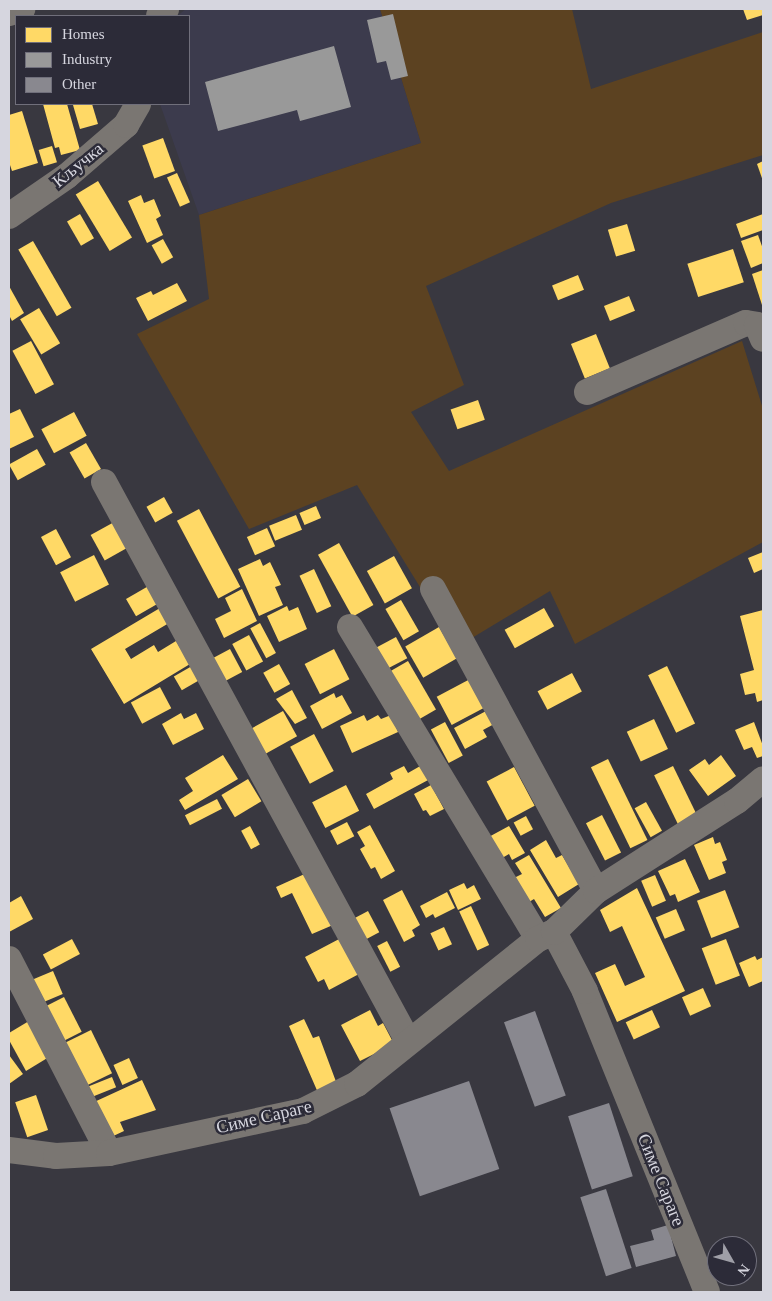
<!DOCTYPE html>
<meta charset="utf-8">
<style>
body{margin:0}
#map{position:relative;width:772px;height:1301px;overflow:hidden;background:#393840;font-family:"Times New Roman",serif}
div>[style]{position:absolute}
.built>*{inset:0;background:#3c3b4d}
.green>*{inset:0;background:#5c4221}
.homes>*{inset:0;background:#ffd966;transform-origin:0 0}
.industry>*{inset:0;background:#999}
.building>*{inset:0;background:#89888f;transform-origin:0 0}
.minor>*{height:26px;margin:-13px;padding:0 13px;transform-origin:13px;border-radius:13px;background:#7a7672}
span{translate:-50% -50%;white-space:nowrap;text-align:center;line-height:1.15;-webkit-text-stroke:5px #2c2b38;paint-order:stroke}
.street-label{font-size:18px;color:#d6d6df}
.frame{position:absolute;inset:0;border:10px solid #d6d6df;pointer-events:none}
.legend{position:absolute;left:15px;top:15px;width:175px;height:90px;box-sizing:border-box;background:#2c2b38;border:1px solid #706f7b;margin:0;padding:6px 9px;list-style:none;font-size:15px;color:#d6d6df}
.legend li{display:flex;align-items:center;gap:10px;height:25px}
.legend b{width:25px;border:1px solid #706f7b}
.north{position:absolute;left:707px;top:1236px;width:50px;height:50px;box-sizing:border-box;background:#2c2b38;border:1px solid #706f7b;border-radius:50%;rotate:128deg;font-size:14px;font-weight:700;line-height:20px;text-align:center;color:#d6d6df}
.north::after{content:'';display:block;margin:auto;width:18px;height:22px;background:#9f9fa7;clip-path:polygon(50% 0,100% 100%,50% 72%,0 100%)}
</style>
<div id="map">
<div class="built">
<div style="clip-path:polygon(186px 9px,380px 9px,421px 143px,199px 215px,160px 104px,189px 104px,189px 16px,177px 16px)"></div>
</div>
<div class="green">
<div style="clip-path:polygon(380px 9px,572px 9px,591px 89px,763px 32px,763px 155px,611px 203px,426px 286px,464px 385px,411px 412px,449px 471px,742px 341px,763px 409px,763px 542px,575px 644px,550px 591px,457px 647px,357px 485px,249px 529px,137px 334px,209px 299px,199px 215px,421px 143px)"></div>
</div>
<div class="homes">
<div style="clip-path:polygon(743px 9px,763px 9px,763px 15px,747px 20px)"></div>
<div style="clip-path:polygon(43px 104px,67px 104px,80px 150px,61px 155px,59px 147px,55px 148px)"></div>
<div style="clip-path:polygon(92px 104px,98px 124px,80px 129px,73px 105px)"></div>
<div style="clip-path:polygon(22px 111px,38px 163px,12px 171px,9px 162px,9px 115px)"></div>
<div style="left:163px;top:138px;width:35px;height:22px;rotate:70deg"></div>
<div style="left:52px;top:146px;width:17px;height:14px;rotate:73deg"></div>
<div style="clip-path:polygon(763px 161px,763px 181px,757px 164px)"></div>
<div style="left:177px;top:173px;width:32px;height:11px;rotate:66deg"></div>
<div style="left:98px;top:181px;width:66px;height:26px;rotate:59deg"></div>
<div style="clip-path:polygon(141px 195px,144px 203px,154px 199px,161px 216px,156px 219px,163px 235px,147px 243px,128px 201px)"></div>
<div style="left:80px;top:214px;width:28px;height:15px;rotate:60deg"></div>
<div style="clip-path:polygon(763px 214px,763px 230px,741px 238px,736px 224px)"></div>
<div style="left:627px;top:224px;width:28px;height:20px;rotate:73deg"></div>
<div style="clip-path:polygon(758px 235px,763px 249px,763px 263px,751px 268px,741px 241px)"></div>
<div style="left:163px;top:239px;width:21px;height:13px;rotate:61deg"></div>
<div style="left:33px;top:241px;width:77px;height:17px;rotate:60deg"></div>
<div style="left:733px;top:249px;width:35px;height:48px;rotate:72deg"></div>
<div style="clip-path:polygon(763px 270px,763px 308px,752px 274px)"></div>
<div style="left:578px;top:275px;width:16px;height:28px;rotate:68deg"></div>
<div style="clip-path:polygon(177px 283px,187px 301px,148px 321px,136px 298px,151px 291px,153px 295px)"></div>
<div style="clip-path:polygon(9px 286px,24px 313px,12px 321px,9px 315px)"></div>
<div style="left:629px;top:296px;width:16px;height:27px;rotate:68deg"></div>
<div style="left:39px;top:308px;width:41px;height:22px;rotate:59deg"></div>
<div style="left:596px;top:334px;width:37px;height:27px;rotate:68deg"></div>
<div style="left:31px;top:341px;width:49px;height:21px;rotate:62deg"></div>
<div style="left:478px;top:400px;width:21px;height:29px;rotate:71deg"></div>
<div style="clip-path:polygon(20px 409px,34px 437px,9px 449px,9px 414px)"></div>
<div style="left:74px;top:412px;width:27px;height:37px;rotate:62deg"></div>
<div style="left:86px;top:443px;width:30px;height:19px;rotate:60deg"></div>
<div style="left:37px;top:449px;width:18px;height:32px;rotate:61deg"></div>
<div style="left:164px;top:497px;width:18px;height:20px;rotate:61deg"></div>
<div style="left:316px;top:506px;width:13px;height:18px;rotate:67deg"></div>
<div style="left:199px;top:509px;width:88px;height:25px;rotate:62deg"></div>
<div style="left:296px;top:515px;width:16px;height:29px;rotate:68deg"></div>
<div style="left:116px;top:521px;width:29px;height:29px;rotate:61deg"></div>
<div style="left:267px;top:528px;width:20px;height:22px;rotate:66deg"></div>
<div style="left:56px;top:529px;width:32px;height:17px;rotate:62deg"></div>
<div style="left:339px;top:543px;width:71px;height:24px;rotate:61deg"></div>
<div style="clip-path:polygon(763px 552px,763px 569px,754px 573px,748px 558px)"></div>
<div style="left:94px;top:555px;width:33px;height:38px;rotate:63deg"></div>
<div style="left:394px;top:556px;width:37px;height:31px;rotate:61deg"></div>
<div style="clip-path:polygon(260px 559px,263px 566px,270px 562px,281px 585px,275px 587px,283px 605px,259px 616px,238px 569px)"></div>
<div style="left:314px;top:569px;width:41px;height:16px;rotate:65deg"></div>
<div style="left:152px;top:584px;width:20px;height:30px;rotate:60deg"></div>
<div style="clip-path:polygon(242px 589px,257px 621px,224px 638px,215px 619px,231px 611px,225px 598px)"></div>
<div style="left:401px;top:600px;width:36px;height:18px;rotate:60deg"></div>
<div style="clip-path:polygon(287px 606px,289px 611px,298px 607px,307px 629px,279px 642px,267px 616px)"></div>
<div style="clip-path:polygon(160px 608px,169px 623px,125px 649px,131px 659px,154px 645px,158px 652px,176px 641px,190px 664px,124px 704px,91px 649px)"></div>
<div style="left:544px;top:608px;width:21px;height:45px;rotate:61deg"></div>
<div style="clip-path:polygon(763px 610px,763px 700px,757px 702px,755px 693px,745px 695px,740px 674px,754px 670px,740px 616px)"></div>
<div style="left:260px;top:623px;width:34px;height:11px;rotate:62deg"></div>
<div style="left:439px;top:627px;width:36px;height:39px;rotate:60deg"></div>
<div style="left:249px;top:635px;width:30px;height:19px;rotate:62deg"></div>
<div style="left:396px;top:637px;width:24px;height:28px;rotate:62deg"></div>
<div style="left:230px;top:649px;width:26px;height:25px;rotate:62deg"></div>
<div style="left:334px;top:649px;width:34px;height:33px;rotate:63deg"></div>
<div style="left:408px;top:661px;width:56px;height:25px;rotate:60deg"></div>
<div style="left:279px;top:664px;width:23px;height:18px;rotate:61deg"></div>
<div style="left:192px;top:666px;width:16px;height:21px;rotate:60deg"></div>
<div style="left:667px;top:666px;width:64px;height:21px;rotate:64deg"></div>
<div style="left:572px;top:673px;width:21px;height:39px;rotate:62deg"></div>
<div style="left:472px;top:678px;width:32px;height:40px;rotate:62deg"></div>
<div style="left:160px;top:687px;width:24px;height:33px;rotate:62deg"></div>
<div style="clip-path:polygon(292px 690px,307px 718px,295px 724px,276px 699px)"></div>
<div style="clip-path:polygon(334px 693px,336px 698px,342px 695px,352px 713px,322px 729px,310px 706px)"></div>
<div style="clip-path:polygon(488px 710px,496px 723px,483px 730px,487px 737px,465px 749px,454px 728px)"></div>
<div style="left:283px;top:711px;width:29px;height:36px;rotate:61deg"></div>
<div style="clip-path:polygon(181px 713px,184px 719px,196px 713px,204px 729px,173px 745px,162px 724px)"></div>
<div style="clip-path:polygon(364px 715px,367px 721px,378px 715px,381px 719px,391px 715px,398px 732px,352px 753px,340px 726px)"></div>
<div style="left:654px;top:719px;width:33px;height:30px;rotate:65deg"></div>
<div style="left:445px;top:722px;width:38px;height:16px;rotate:62deg"></div>
<div style="clip-path:polygon(754px 722px,763px 746px,763px 756px,757px 758px,752px 747px,744px 750px,735px 730px)"></div>
<div style="left:314px;top:734px;width:42px;height:27px;rotate:62deg"></div>
<div style="clip-path:polygon(223px 755px,238px 779px,185px 810px,179px 800px,193px 791px,185px 778px)"></div>
<div style="clip-path:polygon(721px 755px,736px 776px,708px 796px,689px 770px,705px 759px,709px 765px)"></div>
<div style="left:608px;top:759px;width:90px;height:19px;rotate:64deg"></div>
<div style="clip-path:polygon(422px 765px,430px 779px,374px 809px,366px 794px,393px 779px,390px 773px,404px 766px,408px 773px)"></div>
<div style="left:673px;top:766px;width:55px;height:21px;rotate:64deg"></div>
<div style="left:514px;top:767px;width:44px;height:31px;rotate:62deg"></div>
<div style="left:248px;top:779px;width:26px;height:31px;rotate:59deg"></div>
<div style="left:346px;top:785px;width:29px;height:38px;rotate:63deg"></div>
<div style="clip-path:polygon(431px 785px,444px 809px,430px 816px,426px 810px,423px 811px,414px 794px)"></div>
<div style="left:217px;top:799px;width:11px;height:36px;rotate:63deg"></div>
<div style="left:646px;top:802px;width:33px;height:13px;rotate:61deg"></div>
<div style="left:602px;top:815px;width:42px;height:18px;rotate:63deg"></div>
<div style="left:526px;top:816px;width:15px;height:14px;rotate:62deg"></div>
<div style="left:347px;top:822px;width:16px;height:19px;rotate:63deg"></div>
<div style="clip-path:polygon(370px 825px,395px 871px,381px 879px,375px 867px,371px 869px,360px 849px,365px 846px,357px 832px)"></div>
<div style="left:250px;top:826px;width:21px;height:10px;rotate:62deg"></div>
<div style="clip-path:polygon(509px 826px,525px 853px,512px 860px,509px 854px,497px 861px,485px 839px)"></div>
<div style="clip-path:polygon(713px 837px,715px 844px,720px 842px,727px 860px,722px 862px,726px 873px,709px 880px,694px 845px)"></div>
<div style="clip-path:polygon(546px 840px,556px 858px,562px 855px,579px 884px,558px 897px,530px 850px)"></div>
<div style="clip-path:polygon(529px 855px,561px 908px,545px 917px,534px 899px,529px 902px,514px 878px,522px 874px,515px 863px)"></div>
<div style="clip-path:polygon(685px 859px,700px 892px,678px 902px,675px 894px,670px 896px,658px 871px)"></div>
<div style="clip-path:polygon(309px 872px,333px 925px,312px 934px,292px 893px,281px 898px,276px 887px)"></div>
<div style="left:655px;top:875px;width:28px;height:15px;rotate:67deg"></div>
<div style="clip-path:polygon(464px 883px,467px 889px,474px 885px,481px 899px,458px 910px,449px 890px)"></div>
<div style="clip-path:polygon(637px 888px,685px 991px,617px 1022px,595px 973px,615px 964px,625px 986px,645px 977px,622px 926px,610px 932px,600px 910px)"></div>
<div style="clip-path:polygon(402px 890px,420px 925px,412px 930px,415px 936px,404px 942px,383px 900px)"></div>
<div style="left:725px;top:890px;width:40px;height:30px;rotate:69deg"></div>
<div style="clip-path:polygon(447px 892px,455px 908px,435px 918px,433px 914px,426px 918px,420px 906px)"></div>
<div style="clip-path:polygon(21px 896px,33px 919px,9px 932px,9px 903px)"></div>
<div style="left:471px;top:906px;width:43px;height:13px;rotate:65deg"></div>
<div style="left:676px;top:909px;width:23px;height:22px;rotate:67deg"></div>
<div style="left:368px;top:911px;width:24px;height:16px;rotate:62deg"></div>
<div style="left:444px;top:927px;width:19px;height:15px;rotate:65deg"></div>
<div style="clip-path:polygon(341px 938px,359px 974px,329px 990px,324px 979px,318px 982px,305px 957px)"></div>
<div style="left:72px;top:939px;width:17px;height:33px;rotate:62deg"></div>
<div style="left:726px;top:939px;width:39px;height:26px;rotate:69deg"></div>
<div style="left:387px;top:941px;width:29px;height:11px;rotate:63deg"></div>
<div style="clip-path:polygon(755px 956px,757px 960px,763px 957px,763px 981px,749px 987px,739px 963px)"></div>
<div style="left:53px;top:971px;width:25px;height:22px;rotate:67deg"></div>
<div style="left:703px;top:988px;width:20px;height:23px;rotate:66deg"></div>
<div style="left:64px;top:997px;width:39px;height:21px;rotate:63deg"></div>
<div style="clip-path:polygon(370px 1010px,378px 1026px,383px 1023px,394px 1044px,360px 1061px,341px 1025px)"></div>
<div style="left:652px;top:1010px;width:19px;height:29px;rotate:65deg"></div>
<div style="clip-path:polygon(304px 1019px,313px 1038px,319px 1036px,338px 1087px,319px 1095px,289px 1026px)"></div>
<div style="clip-path:polygon(29px 1021px,49px 1057px,26px 1071px,9px 1040px,9px 1033px)"></div>
<div style="left:91px;top:1030px;width:48px;height:30px;rotate:64deg"></div>
<div style="clip-path:polygon(9px 1055px,23px 1074px,9px 1084px)"></div>
<div style="left:129px;top:1058px;width:22px;height:17px;rotate:66deg"></div>
<div style="left:112px;top:1077px;width:11px;height:29px;rotate:68deg"></div>
<div style="clip-path:polygon(142px 1080px,156px 1110px,120px 1122px,124px 1131px,109px 1138px,92px 1103px)"></div>
<div style="left:36px;top:1095px;width:37px;height:22px;rotate:71deg"></div>
</div>
<div class="industry">
<div style="clip-path:polygon(393px 14px,408px 76px,391px 80px,386px 61px,377px 63px,367px 20px)"></div>
<div style="clip-path:polygon(334px 46px,351px 107px,300px 121px,297px 110px,218px 131px,205px 82px)"></div>
</div>
<div class="building">
<div style="left:535px;top:1011px;width:90px;height:33px;rotate:70deg"></div>
<div style="left:469px;top:1081px;width:93px;height:84px;rotate:71deg"></div>
<div style="left:609px;top:1103px;width:77px;height:43px;rotate:72deg"></div>
<div style="left:606px;top:1189px;width:83px;height:27px;rotate:72deg"></div>
<div style="clip-path:polygon(668px 1225px,676px 1256px,636px 1267px,630px 1246px,654px 1240px,651px 1230px)"></div>
</div>
<div class="minor">
<div style="left:9px;top:13px;width:14px;rotate:-17deg"></div>
<div style="left:159px;top:16px;width:10px;rotate:-45deg"></div>
<div style="left:9px;top:216px;width:70px;rotate:-34.6deg"></div>
<div style="left:67px;top:176px;width:78px;rotate:-40.8deg"></div>
<div style="left:126px;top:125px;width:24px;rotate:-60deg"></div>
<div style="left:587px;top:392px;width:173px;rotate:-23.5deg"></div>
<div style="left:746px;top:323px;width:11px;rotate:10deg"></div>
<div style="left:757px;top:325px;width:15px;rotate:67deg"></div>
<div style="left:104px;top:482px;width:636px;rotate:61.46deg"></div>
<div style="left:433px;top:589px;width:343px;rotate:61.6deg"></div>
<div style="left:350px;top:627px;width:364px;rotate:58.9deg"></div>
<div style="left:9px;top:959px;width:218px;rotate:62.7deg"></div>
<div style="left:9px;top:1150px;width:47px;rotate:7.3deg"></div>
<div style="left:56px;top:1156px;width:53px;rotate:-3.2deg"></div>
<div style="left:109px;top:1153px;width:198px;rotate:-12.2deg"></div>
<div style="left:303px;top:1111px;width:60px;rotate:-26.6deg"></div>
<div style="left:357px;top:1084px;width:232px;rotate:-38.7deg"></div>
<div style="left:538px;top:939px;width:17px;rotate:-24deg"></div>
<div style="left:707px;top:1292px;width:325px;rotate:-112.1deg"></div>
<div style="left:585px;top:991px;width:67px;rotate:-117.7deg"></div>
<div style="left:554px;top:932px;width:59px;rotate:-44.3deg"></div>
<div style="left:596px;top:891px;width:167px;rotate:-32.6deg"></div>
<div style="left:737px;top:801px;width:34px;rotate:-40deg"></div>
</div>
<div class="street-label">
<span style="left:78px;top:165px;rotate:-39deg">Кључка</span>
<span style="left:264px;top:1117px;rotate:-13deg">Симе Сараге</span>
<span style="left:661px;top:1180px;rotate:68deg">Симе Сараге</span>
</div>
<div class="frame"></div>
<ul class="legend">
<li><b style="height:14px;background:#ffd966"></b>Homes</li>
<li><b style="height:14px;background:#999"></b>Industry</li>
<li><b style="height:14px;background:#89888f"></b>Other</li>
</ul>
<div class="north">N</div>
</div>
